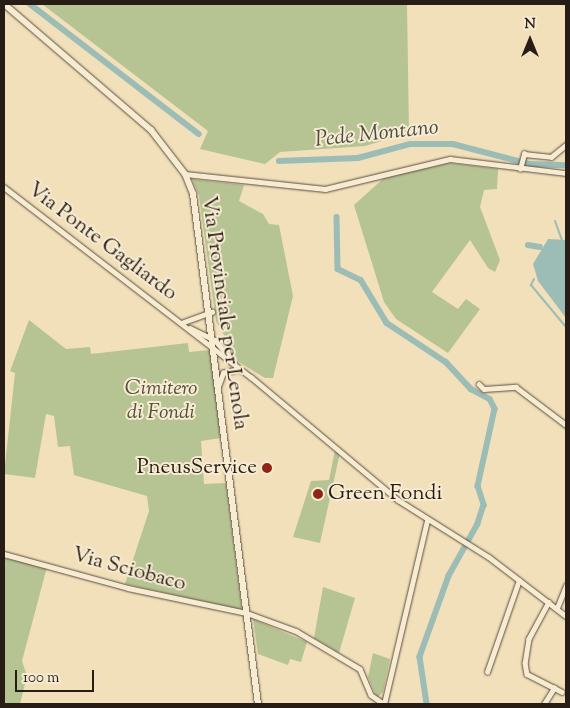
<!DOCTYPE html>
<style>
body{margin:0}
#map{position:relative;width:570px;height:708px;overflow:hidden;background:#f2e0ba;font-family:"Sorts Mill Goudy",serif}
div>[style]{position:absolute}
.green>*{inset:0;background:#b6c393}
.water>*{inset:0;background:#9cbcb6}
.stream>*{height:2px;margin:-1px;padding:0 1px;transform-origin:1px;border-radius:1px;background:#9cbcb6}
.canal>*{height:5.5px;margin:-2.75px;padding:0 2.75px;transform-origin:2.75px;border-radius:2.75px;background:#9cbcb6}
.roads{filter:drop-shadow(0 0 1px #5a4e3f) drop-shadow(0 0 1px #5a4e3f)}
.street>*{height:4.5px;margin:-2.25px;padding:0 2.25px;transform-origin:2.25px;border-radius:2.25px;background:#f7ebd2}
.secondary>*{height:6px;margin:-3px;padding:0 3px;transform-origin:3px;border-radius:3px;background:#f7ebd2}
.dots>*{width:14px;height:14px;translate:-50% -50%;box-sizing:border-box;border:2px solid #f7ebd2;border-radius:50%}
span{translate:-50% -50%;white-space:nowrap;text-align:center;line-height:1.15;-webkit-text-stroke:4px #f7ebd2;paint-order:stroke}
.street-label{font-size:21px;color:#271d16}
.park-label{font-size:21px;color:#524f3c;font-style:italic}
.poi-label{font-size:21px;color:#271d16}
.right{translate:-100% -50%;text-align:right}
.left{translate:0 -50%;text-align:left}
.water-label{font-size:22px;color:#4a4d46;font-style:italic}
.frame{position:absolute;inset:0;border:5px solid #271d16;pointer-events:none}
.north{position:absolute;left:505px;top:15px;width:50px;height:50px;-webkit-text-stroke:4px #f7ebd2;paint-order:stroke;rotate:0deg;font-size:14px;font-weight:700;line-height:20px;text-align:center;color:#271d16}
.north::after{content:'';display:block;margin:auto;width:18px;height:22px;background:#271d16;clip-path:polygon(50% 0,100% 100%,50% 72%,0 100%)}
.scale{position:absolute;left:15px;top:670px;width:79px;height:22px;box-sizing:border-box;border:2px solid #271d16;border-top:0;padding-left:6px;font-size:15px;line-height:18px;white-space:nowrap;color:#271d16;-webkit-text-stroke:4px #f7ebd2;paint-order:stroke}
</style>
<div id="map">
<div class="green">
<div style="clip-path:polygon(42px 4px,407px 4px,409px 133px,365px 146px,280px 152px,265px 164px,200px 149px,208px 131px)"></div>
<div style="clip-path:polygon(449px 163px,498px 169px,497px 189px,484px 190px,480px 207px,500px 260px,495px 272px,488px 268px,470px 240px,432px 292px,458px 309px,466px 299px,480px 309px,448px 353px,396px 319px,384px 302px,354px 205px,385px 177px)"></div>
<div style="clip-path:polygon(192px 179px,244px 185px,239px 201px,263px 214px,269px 224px,279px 225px,293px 296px,273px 378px,265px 378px,239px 362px,216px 321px,199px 196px)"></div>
<div style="clip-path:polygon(29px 320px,66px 349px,90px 347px,91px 354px,188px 343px,189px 352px,210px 350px,221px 438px,201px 441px,204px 484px,226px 483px,242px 610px,125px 584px,149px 511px,147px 496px,74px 475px,70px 446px,58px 447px,54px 416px,46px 414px,35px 478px,4px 474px,15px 373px,10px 371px)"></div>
<div style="clip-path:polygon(335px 450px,340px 453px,320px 543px,293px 537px,311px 481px,329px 480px)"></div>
<div style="clip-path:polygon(4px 558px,47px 567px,22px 661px,27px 676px,20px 704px,4px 704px)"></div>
<div style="clip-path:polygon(323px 587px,355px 598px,339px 653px,314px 638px)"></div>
<div style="clip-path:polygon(253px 619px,307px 642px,301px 662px,290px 659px,288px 665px,258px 654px)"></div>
<div style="clip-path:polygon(373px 653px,390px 659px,383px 692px,377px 698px,368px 677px)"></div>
</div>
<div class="water">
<div style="clip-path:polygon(548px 239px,566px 240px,566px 318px,538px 281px,533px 264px)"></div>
</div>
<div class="stream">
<div style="left:555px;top:221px;width:20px;rotate:70deg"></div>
<div style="left:534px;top:279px;width:7px;rotate:117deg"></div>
<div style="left:531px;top:285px;width:55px;rotate:50.2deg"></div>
</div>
<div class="canal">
<div style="left:30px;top:4px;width:213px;rotate:37.6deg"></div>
<div style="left:279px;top:161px;width:79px;rotate:-2.2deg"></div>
<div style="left:358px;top:158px;width:54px;rotate:-15.1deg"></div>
<div style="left:410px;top:144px;width:43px"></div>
<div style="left:453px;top:144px;width:80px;rotate:14.6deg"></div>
<div style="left:530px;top:164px;width:36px;rotate:2deg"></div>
<div style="left:337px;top:217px;width:52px;rotate:88.9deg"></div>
<div style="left:338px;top:269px;width:25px;rotate:26deg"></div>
<div style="left:361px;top:280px;width:50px;rotate:58.8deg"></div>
<div style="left:387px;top:323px;width:71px;rotate:33.5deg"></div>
<div style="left:446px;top:362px;width:37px;rotate:47deg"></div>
<div style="left:471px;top:389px;width:21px;rotate:28deg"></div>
<div style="left:490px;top:399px;width:11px;rotate:63deg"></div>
<div style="left:495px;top:409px;width:79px;rotate:102.4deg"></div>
<div style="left:478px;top:486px;width:20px;rotate:72deg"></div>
<div style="left:484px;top:505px;width:20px;rotate:108deg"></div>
<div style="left:478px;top:524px;width:60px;rotate:119.1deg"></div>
<div style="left:449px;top:576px;width:86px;rotate:109.7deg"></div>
<div style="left:420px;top:657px;width:48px;rotate:81.5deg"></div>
<div style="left:528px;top:245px;width:12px;rotate:9deg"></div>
</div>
<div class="roads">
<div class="street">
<div style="left:520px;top:169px;width:16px;rotate:-75deg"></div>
<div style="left:524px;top:154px;width:27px;rotate:6deg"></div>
<div style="left:551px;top:157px;width:19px;rotate:-39deg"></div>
<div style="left:185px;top:174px;width:141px;rotate:6.1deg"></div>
<div style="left:325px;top:189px;width:129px;rotate:-13.5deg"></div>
<div style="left:450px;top:159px;width:117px;rotate:6.9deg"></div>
<div style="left:4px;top:187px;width:312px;rotate:37.6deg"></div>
<div style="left:251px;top:377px;width:192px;rotate:39.9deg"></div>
<div style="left:398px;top:500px;width:107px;rotate:32.1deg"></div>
<div style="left:489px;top:557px;width:97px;rotate:37.5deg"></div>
<div style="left:181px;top:323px;width:33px;rotate:-20deg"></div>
<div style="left:190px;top:328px;width:28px;rotate:26deg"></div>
<div style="left:215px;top:340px;width:30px;rotate:50deg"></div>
<div style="left:219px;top:384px;width:12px;rotate:-70deg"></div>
<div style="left:223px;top:373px;width:16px;rotate:-14deg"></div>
<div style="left:479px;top:384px;width:7px;rotate:45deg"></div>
<div style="left:484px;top:389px;width:32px;rotate:-4deg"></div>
<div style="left:516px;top:387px;width:63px;rotate:37.2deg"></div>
<div style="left:4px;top:554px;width:129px;rotate:15.3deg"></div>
<div style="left:128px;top:588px;width:122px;rotate:11.9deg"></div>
<div style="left:247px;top:613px;width:52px;rotate:20.2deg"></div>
<div style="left:296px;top:631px;width:74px;rotate:30.7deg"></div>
<div style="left:360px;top:669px;width:28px;rotate:67deg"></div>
<div style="left:371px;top:695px;width:16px;rotate:35deg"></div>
<div style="left:549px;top:602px;width:42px;rotate:118.4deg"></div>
<div style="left:529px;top:639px;width:24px;rotate:99deg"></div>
<div style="left:525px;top:663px;width:11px;rotate:80deg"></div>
<div style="left:527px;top:674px;width:39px;rotate:27deg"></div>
<div style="left:557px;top:608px;width:24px;rotate:-68deg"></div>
<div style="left:487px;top:672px;width:97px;rotate:-70.8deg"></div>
<div style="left:384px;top:704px;width:188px;rotate:-76.8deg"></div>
<div style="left:544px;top:704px;width:19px;rotate:-58deg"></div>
</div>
<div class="secondary">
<div style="left:4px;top:4px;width:194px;rotate:40.6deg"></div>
<div style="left:151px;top:130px;width:56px;rotate:52.3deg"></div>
<div style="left:185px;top:174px;width:22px;rotate:68deg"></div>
<div style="left:193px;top:194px;width:514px;rotate:82.74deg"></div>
</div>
</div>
<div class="dots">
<div style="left:267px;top:468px;background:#8f2418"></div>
<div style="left:318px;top:494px;background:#8f2418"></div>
</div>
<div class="street-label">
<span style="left:102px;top:242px;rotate:37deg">Via Ponte Gagliardo</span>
<span style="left:224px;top:313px;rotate:82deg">Via Provinciale per Lenola</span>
<span style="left:129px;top:570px;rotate:15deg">Via Sciobaco</span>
</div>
<div class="park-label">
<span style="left:161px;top:401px">Cimitero<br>di Fondi</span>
</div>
<div class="poi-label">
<span class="right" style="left:257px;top:468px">PneusService</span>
<span class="left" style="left:328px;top:494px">Green Fondi</span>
</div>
<div class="water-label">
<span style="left:377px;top:135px;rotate:-6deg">Pede Montano</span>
</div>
<div class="frame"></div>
<div class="north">N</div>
<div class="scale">100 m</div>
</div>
